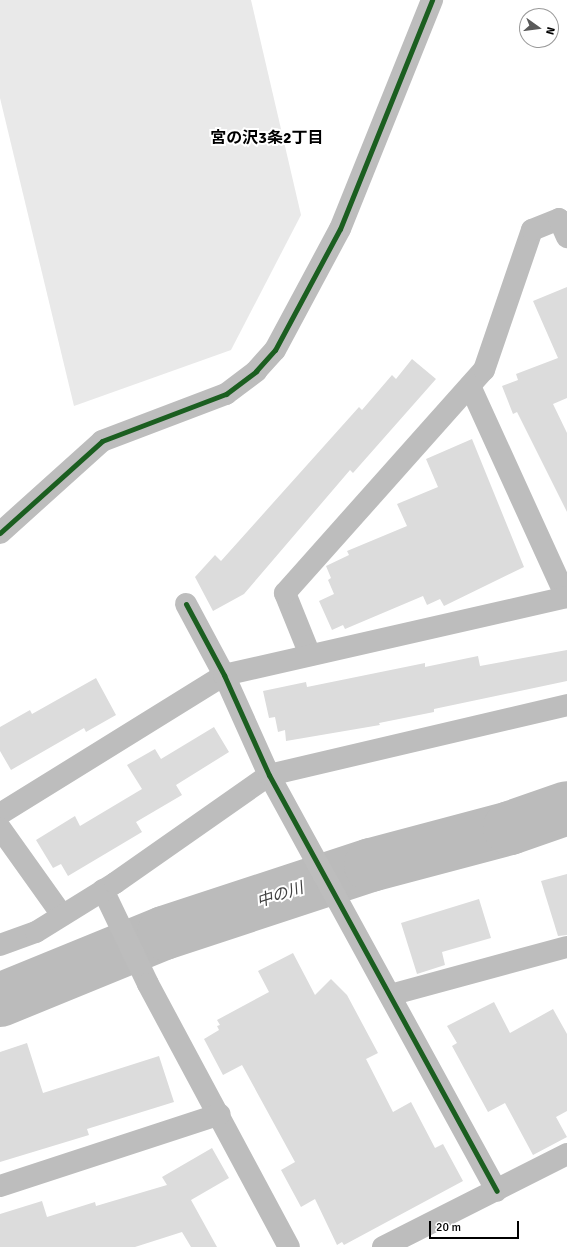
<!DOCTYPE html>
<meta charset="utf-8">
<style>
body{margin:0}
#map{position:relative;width:567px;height:1247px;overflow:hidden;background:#fff;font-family:Signika,"Noto Sans JP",sans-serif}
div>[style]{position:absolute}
.green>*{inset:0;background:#e9e9e9}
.river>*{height:54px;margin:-27px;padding:0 27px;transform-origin:27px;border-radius:27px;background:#bbb}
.building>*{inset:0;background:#dcdcdc}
.street>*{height:22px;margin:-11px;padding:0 11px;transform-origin:11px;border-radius:11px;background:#bdbdbd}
.cycleway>*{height:5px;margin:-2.5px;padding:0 2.5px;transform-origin:2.5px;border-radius:2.5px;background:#1b5e20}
span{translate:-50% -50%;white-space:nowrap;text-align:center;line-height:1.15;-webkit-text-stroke:4px #fff;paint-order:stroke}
.neighbourhood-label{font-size:16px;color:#000;font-weight:700}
.water-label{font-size:16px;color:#3f3f3f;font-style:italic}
.north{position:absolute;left:519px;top:8px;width:40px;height:40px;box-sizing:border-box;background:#fff;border:1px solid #999;border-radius:50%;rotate:104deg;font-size:11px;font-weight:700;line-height:16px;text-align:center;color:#000}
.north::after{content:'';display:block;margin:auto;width:14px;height:18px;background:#595959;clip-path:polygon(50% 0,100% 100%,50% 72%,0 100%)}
.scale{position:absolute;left:429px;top:1221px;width:90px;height:18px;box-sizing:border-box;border:2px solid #000;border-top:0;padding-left:5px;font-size:12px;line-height:14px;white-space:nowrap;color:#000;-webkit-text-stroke:3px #fff;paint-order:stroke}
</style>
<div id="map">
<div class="green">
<div style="clip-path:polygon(0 0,251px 0,301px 215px,231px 350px,74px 406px,0 98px)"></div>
</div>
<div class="river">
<div style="left:0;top:1000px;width:177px;rotate:-22.2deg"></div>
<div style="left:164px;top:933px;width:218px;rotate:-18.2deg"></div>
<div style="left:371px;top:865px;width:144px;rotate:-14.9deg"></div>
<div style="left:510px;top:828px;width:60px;rotate:-19.3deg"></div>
</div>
<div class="building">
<div style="clip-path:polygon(567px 287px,567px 398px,553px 404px,567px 433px,567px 512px,517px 412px,513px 414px,502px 386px,518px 380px,516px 374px,558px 358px,533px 301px)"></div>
<div style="clip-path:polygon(412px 359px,436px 379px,353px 473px,350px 470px,244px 594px,213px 611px,195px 577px,215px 555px,221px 561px,359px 407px,362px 410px,392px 375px,396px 379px)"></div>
<div style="clip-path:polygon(472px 439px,524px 567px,444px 606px,440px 599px,427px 605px,423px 596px,345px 629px,343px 625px,332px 630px,319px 601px,334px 594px,328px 580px,331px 578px,326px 566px,349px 555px,347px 551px,407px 526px,397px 504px,438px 487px,426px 459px)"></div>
<div style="clip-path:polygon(567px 650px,567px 681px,434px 709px,434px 712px,379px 723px,380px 725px,286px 741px,285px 730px,278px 732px,275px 717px,269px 718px,263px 691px,306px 682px,307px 687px,425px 663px,425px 667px,478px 656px,480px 666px)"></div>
<div style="clip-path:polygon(96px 678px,116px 715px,86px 732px,84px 728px,11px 770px,0 751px,0 727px,30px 710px,32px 714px)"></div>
<div style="clip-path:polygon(214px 727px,229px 752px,176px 785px,182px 795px,136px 822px,142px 832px,68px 876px,61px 864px,53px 868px,36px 840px,75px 816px,80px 826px,142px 789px,127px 765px,155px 749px,161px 759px)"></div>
<div style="clip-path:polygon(567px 874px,567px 935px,558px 936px,541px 881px)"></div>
<div style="clip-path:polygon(479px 899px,491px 938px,442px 952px,445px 965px,417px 974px,401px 923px)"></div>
<div style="clip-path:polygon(293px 953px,315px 995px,331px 979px,347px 995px,378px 1053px,366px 1059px,393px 1112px,411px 1102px,435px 1148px,443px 1144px,463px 1181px,344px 1245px,342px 1242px,337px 1245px,315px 1199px,301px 1207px,281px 1170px,295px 1162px,242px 1065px,223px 1075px,204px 1039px,219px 1030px,217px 1026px,220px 1025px,217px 1020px,269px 992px,258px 971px)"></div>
<div style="clip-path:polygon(494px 1002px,510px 1033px,553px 1009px,567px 1034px,567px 1111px,556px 1117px,567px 1137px,533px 1155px,505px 1103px,488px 1112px,452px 1046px,457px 1043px,447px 1026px)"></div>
<div style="clip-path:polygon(27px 1043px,43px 1093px,159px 1056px,174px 1102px,87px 1129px,89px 1135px,0 1162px,0 1052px)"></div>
<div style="clip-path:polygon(212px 1148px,229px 1178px,191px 1200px,217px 1247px,191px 1247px,182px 1232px,135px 1247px,0 1247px,0 1214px,42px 1201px,47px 1217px,95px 1202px,96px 1206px,167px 1185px,162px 1177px)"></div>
</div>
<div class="street">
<div style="left:470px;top:386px;width:232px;rotate:65.5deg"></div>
<div style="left:0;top:533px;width:137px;rotate:-42deg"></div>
<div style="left:102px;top:441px;width:133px;rotate:-20.8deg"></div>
<div style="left:226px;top:394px;width:38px;rotate:-37deg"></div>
<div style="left:256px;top:371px;width:28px;rotate:-48deg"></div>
<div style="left:275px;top:350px;width:137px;rotate:-61.8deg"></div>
<div style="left:340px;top:229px;width:247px;rotate:-68.1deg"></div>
<div style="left:186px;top:604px;width:81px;rotate:61.8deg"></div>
<div style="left:224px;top:675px;width:110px;rotate:65.8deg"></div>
<div style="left:269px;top:775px;width:474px;rotate:61.3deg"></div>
<div style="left:310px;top:655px;width:67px;rotate:-112deg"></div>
<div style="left:285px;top:593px;width:299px;rotate:-48.3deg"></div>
<div style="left:484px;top:370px;width:148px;rotate:-71.1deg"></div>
<div style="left:532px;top:230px;width:29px;rotate:-22deg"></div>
<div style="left:559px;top:219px;width:20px;rotate:66deg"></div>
<div style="left:0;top:814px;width:264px;rotate:-31.8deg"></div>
<div style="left:224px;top:675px;width:352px;rotate:-12.8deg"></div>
<div style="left:0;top:828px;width:107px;rotate:54.5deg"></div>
<div style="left:103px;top:890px;width:104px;rotate:64.4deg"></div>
<div style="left:148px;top:984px;width:298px;rotate:61.8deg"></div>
<div style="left:0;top:945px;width:38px;rotate:-20deg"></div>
<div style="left:36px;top:932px;width:93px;rotate:-31.8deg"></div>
<div style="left:115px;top:883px;width:188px;rotate:-35deg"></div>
<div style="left:269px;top:775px;width:306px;rotate:-13.2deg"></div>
<div style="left:390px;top:995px;width:183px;rotate:-15.2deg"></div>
<div style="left:0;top:1186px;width:231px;rotate:-18.1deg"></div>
<div style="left:383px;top:1247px;width:206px;rotate:-26.8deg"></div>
</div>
<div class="cycleway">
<div style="left:0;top:533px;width:137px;rotate:-42deg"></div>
<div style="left:102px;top:441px;width:133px;rotate:-20.8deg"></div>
<div style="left:226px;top:394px;width:38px;rotate:-37deg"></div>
<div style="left:256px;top:371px;width:28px;rotate:-48deg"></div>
<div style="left:275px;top:350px;width:137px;rotate:-61.8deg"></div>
<div style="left:340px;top:229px;width:247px;rotate:-68.1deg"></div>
<div style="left:186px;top:604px;width:81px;rotate:61.8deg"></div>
<div style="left:224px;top:675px;width:110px;rotate:65.8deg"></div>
<div style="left:269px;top:775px;width:474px;rotate:61.3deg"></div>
</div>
<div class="neighbourhood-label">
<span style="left:267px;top:138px">宮の沢3条2丁目</span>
</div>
<div class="water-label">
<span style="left:280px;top:895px;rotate:-18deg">中の川</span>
</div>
<div class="north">N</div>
<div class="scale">20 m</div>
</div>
